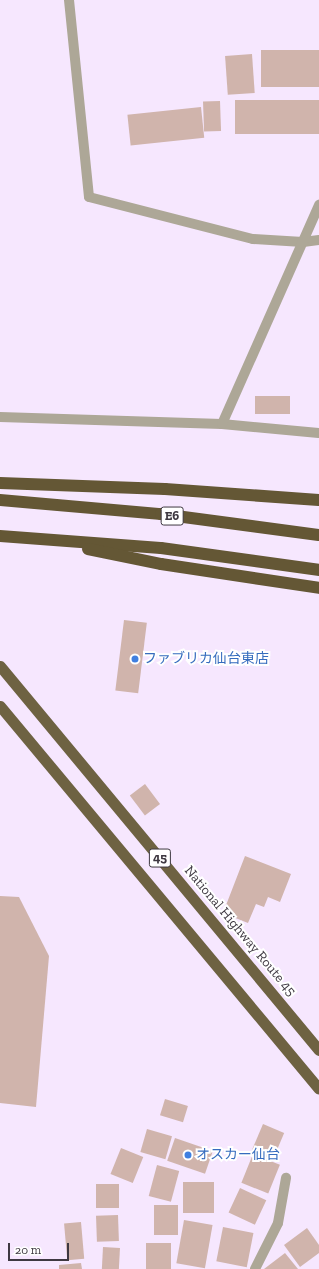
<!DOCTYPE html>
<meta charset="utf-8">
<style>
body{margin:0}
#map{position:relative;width:319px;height:1269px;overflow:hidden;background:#f6e7fe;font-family:"Zilla Slab","Noto Sans JP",serif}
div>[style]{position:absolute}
.building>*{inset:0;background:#d0b4ac;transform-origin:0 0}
.minor>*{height:10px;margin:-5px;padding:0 5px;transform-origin:5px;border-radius:5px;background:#ada797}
.trunk>*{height:11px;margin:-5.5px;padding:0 5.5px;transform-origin:5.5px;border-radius:5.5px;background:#6e6242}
.motorway>*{height:12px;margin:-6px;padding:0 6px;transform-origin:6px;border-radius:6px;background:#645735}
.dots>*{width:11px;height:11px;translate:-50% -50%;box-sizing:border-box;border:2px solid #fff;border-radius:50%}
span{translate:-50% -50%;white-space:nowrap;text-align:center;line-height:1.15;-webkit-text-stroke:4px #fff;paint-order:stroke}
.shield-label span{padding:1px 3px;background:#fff;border:1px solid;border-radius:3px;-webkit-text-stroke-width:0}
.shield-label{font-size:13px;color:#3e3841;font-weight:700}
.shop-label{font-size:14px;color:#366cbe}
.left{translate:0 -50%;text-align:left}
.street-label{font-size:14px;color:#3e3841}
.scale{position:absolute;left:8px;top:1243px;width:61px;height:18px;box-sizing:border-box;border:2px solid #3e3841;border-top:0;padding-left:5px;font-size:12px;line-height:14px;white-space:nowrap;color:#3e3841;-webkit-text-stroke:3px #fff;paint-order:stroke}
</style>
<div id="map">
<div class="building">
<div style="left:319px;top:50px;width:37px;height:58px;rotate:90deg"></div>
<div style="left:252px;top:54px;width:39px;height:27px;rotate:86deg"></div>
<div style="left:319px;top:100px;width:34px;height:84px;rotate:90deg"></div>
<div style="left:220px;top:101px;width:30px;height:17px;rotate:88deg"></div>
<div style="left:201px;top:107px;width:31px;height:74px;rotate:84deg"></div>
<div style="left:255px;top:396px;width:35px;height:18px"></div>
<div style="left:124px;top:620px;width:23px;height:71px;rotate:7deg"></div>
<div style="left:145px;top:784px;width:25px;height:19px;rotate:53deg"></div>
<div style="clip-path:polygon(245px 856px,291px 874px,280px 902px,268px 897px,264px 907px,256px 904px,248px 923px,223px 913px)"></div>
<div style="clip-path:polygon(0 896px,19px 897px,49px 956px,36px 1107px,0 1103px)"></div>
<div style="left:165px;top:1099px;width:24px;height:17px;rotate:17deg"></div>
<div style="left:263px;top:1124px;width:23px;height:29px;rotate:23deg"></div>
<div style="left:147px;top:1129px;width:26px;height:24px;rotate:16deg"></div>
<div style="left:175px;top:1138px;width:40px;height:24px;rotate:19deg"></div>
<div style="left:121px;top:1148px;width:24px;height:28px;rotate:22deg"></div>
<div style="left:253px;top:1154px;width:29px;height:31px;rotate:22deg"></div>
<div style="left:157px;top:1165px;width:23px;height:32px;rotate:15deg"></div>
<div style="left:183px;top:1182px;width:31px;height:31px"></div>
<div style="left:96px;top:1184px;width:23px;height:24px"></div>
<div style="left:240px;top:1188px;width:29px;height:27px;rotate:25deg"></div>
<div style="left:154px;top:1205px;width:24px;height:30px"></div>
<div style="left:118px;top:1215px;width:26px;height:22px;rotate:88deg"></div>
<div style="left:184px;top:1220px;width:29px;height:44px;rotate:10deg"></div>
<div style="left:81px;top:1222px;width:37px;height:17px;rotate:85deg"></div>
<div style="left:223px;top:1227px;width:31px;height:35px;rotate:11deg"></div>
<div style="clip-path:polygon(307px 1228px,319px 1245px,319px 1253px,300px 1267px,284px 1245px)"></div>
<div style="left:171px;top:1243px;width:26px;height:25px;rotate:90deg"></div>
<div style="left:103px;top:1247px;width:17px;height:22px;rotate:3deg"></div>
<div style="clip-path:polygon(285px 1253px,298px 1269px,264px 1269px)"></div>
<div style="clip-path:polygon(81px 1263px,82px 1269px,59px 1269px,59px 1265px)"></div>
</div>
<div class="minor">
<div style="left:69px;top:0;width:198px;rotate:84.2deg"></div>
<div style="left:89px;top:197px;width:169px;rotate:14.4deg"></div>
<div style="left:253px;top:239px;width:50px;rotate:3.4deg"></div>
<div style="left:303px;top:242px;width:16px;rotate:-7deg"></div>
<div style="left:0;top:417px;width:222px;rotate:1.8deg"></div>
<div style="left:222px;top:424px;width:97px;rotate:5.3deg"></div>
<div style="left:222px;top:424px;width:240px;rotate:-66.1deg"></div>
<div style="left:255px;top:1269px;width:51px;rotate:-63.4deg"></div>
<div style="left:278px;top:1223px;width:46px;rotate:-79.9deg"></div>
</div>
<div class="trunk">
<div style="left:0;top:666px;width:499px;rotate:50.3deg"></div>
<div style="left:0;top:706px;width:498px;rotate:50.2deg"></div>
</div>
<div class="motorway">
<div style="left:0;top:483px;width:165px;rotate:2.1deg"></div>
<div style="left:165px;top:489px;width:154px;rotate:4.1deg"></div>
<div style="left:0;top:500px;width:162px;rotate:5deg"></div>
<div style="left:161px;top:514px;width:159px;rotate:7.6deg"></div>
<div style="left:0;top:536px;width:161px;rotate:4.3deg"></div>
<div style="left:161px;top:548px;width:160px;rotate:7.9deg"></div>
<div style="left:88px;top:549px;width:75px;rotate:11.6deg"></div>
<div style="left:161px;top:564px;width:160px;rotate:8.6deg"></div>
</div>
<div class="dots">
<div style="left:135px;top:659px;background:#3f7fe0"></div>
<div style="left:188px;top:1155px;background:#3f7fe0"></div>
</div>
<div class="shield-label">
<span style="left:172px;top:516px">E6</span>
<span style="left:160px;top:858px">45</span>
</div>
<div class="shop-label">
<span class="left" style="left:143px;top:659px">ファブリカ仙台東店</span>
<span class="left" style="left:196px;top:1155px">オスカー仙台</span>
</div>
<div class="street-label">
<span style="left:240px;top:931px;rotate:50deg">National Highway Route 45</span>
</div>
<div class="scale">20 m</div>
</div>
